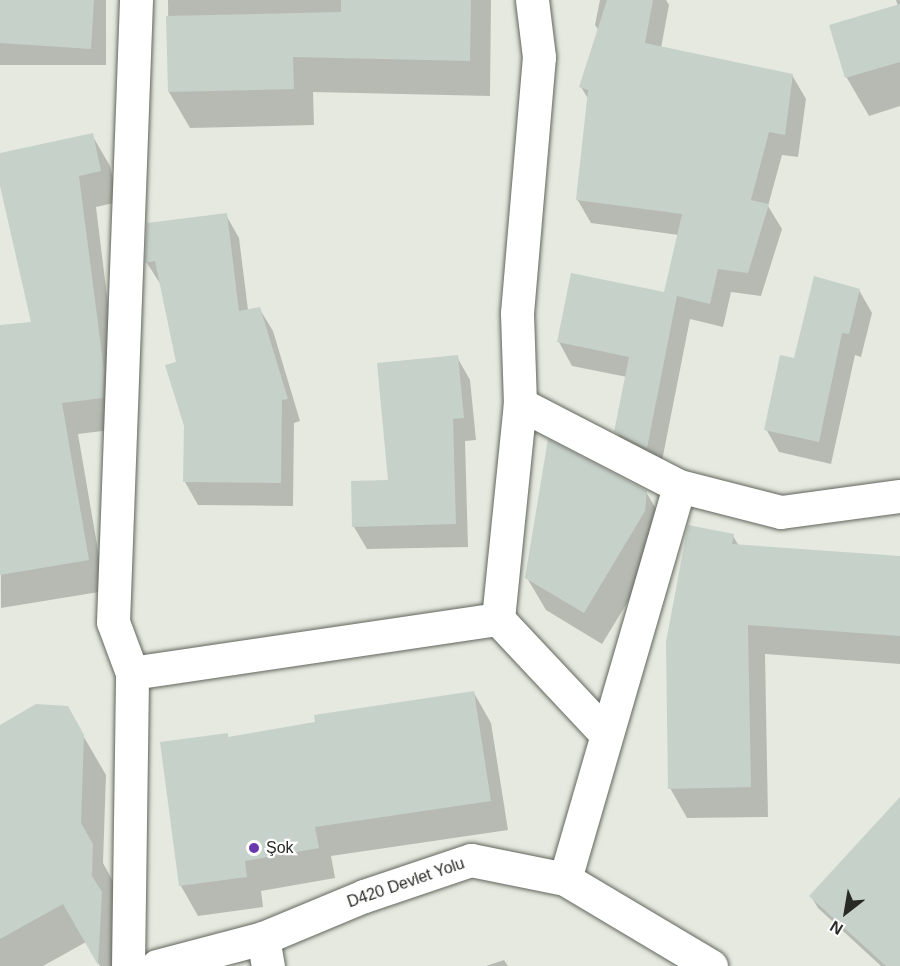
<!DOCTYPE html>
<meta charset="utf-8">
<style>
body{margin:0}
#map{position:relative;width:900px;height:966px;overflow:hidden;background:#e5e9df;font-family:Helvetica,sans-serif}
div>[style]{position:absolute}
.shadow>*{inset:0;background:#0003;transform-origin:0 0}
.building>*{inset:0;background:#c6d1ca}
.roads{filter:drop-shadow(0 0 2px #62665d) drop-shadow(0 0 2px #62665d)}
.street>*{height:33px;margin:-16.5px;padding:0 16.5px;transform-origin:16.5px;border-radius:16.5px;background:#fff}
.secondary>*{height:33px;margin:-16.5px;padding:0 16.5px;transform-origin:16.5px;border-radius:16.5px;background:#fff}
.dots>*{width:16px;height:16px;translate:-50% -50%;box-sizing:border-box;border:3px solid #fff;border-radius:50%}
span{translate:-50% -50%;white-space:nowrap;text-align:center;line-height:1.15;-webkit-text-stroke:4.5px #fff;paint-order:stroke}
.poi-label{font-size:16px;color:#292a26}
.left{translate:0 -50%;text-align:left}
.street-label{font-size:16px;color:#292a26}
.north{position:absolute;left:816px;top:882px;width:60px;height:60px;-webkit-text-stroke:4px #fff;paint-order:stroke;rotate:211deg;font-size:16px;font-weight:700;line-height:24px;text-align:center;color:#292a26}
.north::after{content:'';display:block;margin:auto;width:21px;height:27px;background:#292a26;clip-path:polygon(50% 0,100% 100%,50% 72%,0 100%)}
</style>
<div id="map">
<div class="shadow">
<div style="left:0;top:0;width:106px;height:65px"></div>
<div style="clip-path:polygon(168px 0,491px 0,490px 96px,313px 92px,314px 125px,190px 128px,169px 92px)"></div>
<div style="clip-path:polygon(600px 0,666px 0,669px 5px,661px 48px,792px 75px,806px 99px,798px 157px,782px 155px,768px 206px,782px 229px,761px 296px,731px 292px,723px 327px,690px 319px,660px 471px,630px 455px,616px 431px,627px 377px,572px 366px,559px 342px,665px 293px,679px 235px,591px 223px,577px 199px,589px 100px,581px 87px,599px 31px,595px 25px)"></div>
<div style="clip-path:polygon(896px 0,900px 0,900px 106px,869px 116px,847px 78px,831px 26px,898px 6px)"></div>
<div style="clip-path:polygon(92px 135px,110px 166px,118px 202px,96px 207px,120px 402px,119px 429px,78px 434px,105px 591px,1px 608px,0 327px,32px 323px,0 179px,0 155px)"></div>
<div style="clip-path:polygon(226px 215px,239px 238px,248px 310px,259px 308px,273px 331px,300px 421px,294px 423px,293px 506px,198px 505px,185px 482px,185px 425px,178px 363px,161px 285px,147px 263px,148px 225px)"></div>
<div style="clip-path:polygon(859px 290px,872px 313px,861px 357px,855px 355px,831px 464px,779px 452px,766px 429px,795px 359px)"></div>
<div style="clip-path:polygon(457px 357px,470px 380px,476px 440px,465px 441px,468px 547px,367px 549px,354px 527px,390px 482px)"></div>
<div style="clip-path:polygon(646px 492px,665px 524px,663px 544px,602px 644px,546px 610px,527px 578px)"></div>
<div style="clip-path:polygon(733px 536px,739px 546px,900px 558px,900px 664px,765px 654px,768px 817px,687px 818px,670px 788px)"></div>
<div style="clip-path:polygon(474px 693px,491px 723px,508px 830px,331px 856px,335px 878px,261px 891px,263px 907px,198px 916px,181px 886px,227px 735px,229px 738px)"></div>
<div style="clip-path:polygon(67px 708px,106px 775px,103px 863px,115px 885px,122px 966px,100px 966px,86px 942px,43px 966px,0 966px,0 727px)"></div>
<div style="clip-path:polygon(900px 799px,900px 966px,881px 966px,818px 908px,811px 896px)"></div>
<div style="clip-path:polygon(504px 960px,508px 966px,486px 966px)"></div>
</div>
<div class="building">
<div style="clip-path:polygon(0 0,94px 0,91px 49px,0 43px)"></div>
<div style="clip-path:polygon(341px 0,471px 0,470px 61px,293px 57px,294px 89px,168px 92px,166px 16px,341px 12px)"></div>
<div style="clip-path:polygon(607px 0,653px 0,645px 43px,793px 74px,785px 135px,769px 132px,751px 200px,769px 204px,748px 273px,718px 269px,710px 304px,677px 296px,647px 448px,614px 432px,629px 357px,557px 342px,571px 273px,664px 292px,682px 214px,576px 200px,588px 90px,579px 87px)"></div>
<div style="clip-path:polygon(900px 4px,900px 62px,845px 78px,829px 25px)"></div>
<div style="clip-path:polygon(93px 133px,101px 171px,79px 176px,104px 370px,103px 398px,62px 403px,89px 560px,0 575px,0 325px,31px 322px,0 186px,0 153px)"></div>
<div style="clip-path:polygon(227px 213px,239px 311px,260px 307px,288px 399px,282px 400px,281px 483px,183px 482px,184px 426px,165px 365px,176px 362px,155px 261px,145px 263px,147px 223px)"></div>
<div style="clip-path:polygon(814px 276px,860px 289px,849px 334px,842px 333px,819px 442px,764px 430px,780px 355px,794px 358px)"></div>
<div style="clip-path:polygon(458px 355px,464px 418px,453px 419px,456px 524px,352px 527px,351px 481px,388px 480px,377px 363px)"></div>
<div style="clip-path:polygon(548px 439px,647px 491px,645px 511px,584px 613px,525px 578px)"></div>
<div style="clip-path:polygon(688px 525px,734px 534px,732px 544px,900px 556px,900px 636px,748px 625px,751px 787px,668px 789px,666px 642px)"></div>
<div style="clip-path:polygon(474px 691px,491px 801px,315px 827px,319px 848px,245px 861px,247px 877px,179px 886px,160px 742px,228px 733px,228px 737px,315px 722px,314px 715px)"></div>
<div style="clip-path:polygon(36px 704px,68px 706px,84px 735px,81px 823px,93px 844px,92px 876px,102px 892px,98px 965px,63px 904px,0 939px,0 725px)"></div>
<div style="clip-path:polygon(900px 797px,900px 966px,886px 966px,809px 896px)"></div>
</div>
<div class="roads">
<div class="street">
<div style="left:520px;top:404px;width:179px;rotate:27.3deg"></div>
<div style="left:679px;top:486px;width:105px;rotate:14.3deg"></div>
<div style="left:781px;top:512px;width:120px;rotate:-7.7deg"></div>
<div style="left:498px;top:619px;width:216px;rotate:-84.2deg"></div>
<div style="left:520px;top:404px;width:91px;rotate:-91.9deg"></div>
<div style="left:517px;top:313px;width:257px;rotate:-85.1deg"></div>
<div style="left:539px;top:57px;width:57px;rotate:-97deg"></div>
<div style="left:132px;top:673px;width:370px;rotate:-8.4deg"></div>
<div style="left:498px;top:619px;width:158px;rotate:46.8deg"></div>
<div style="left:565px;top:879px;width:409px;rotate:-73.8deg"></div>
<div style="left:263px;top:938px;width:28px;rotate:80deg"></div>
<div style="left:128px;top:966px;width:293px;rotate:-89.2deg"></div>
<div style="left:132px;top:673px;width:54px;rotate:-110.4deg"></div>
<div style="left:113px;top:622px;width:622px;rotate:-87.88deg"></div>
</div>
<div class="secondary">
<div style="left:157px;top:966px;width:110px;rotate:-14.8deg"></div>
<div style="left:263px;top:938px;width:109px;rotate:-22.6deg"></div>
<div style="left:364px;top:896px;width:113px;rotate:-18.6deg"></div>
<div style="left:471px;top:860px;width:96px;rotate:11.4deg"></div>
<div style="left:565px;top:879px;width:170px;rotate:30.8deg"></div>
</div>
</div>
<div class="dots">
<div style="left:254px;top:848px;background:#6938af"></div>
</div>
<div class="poi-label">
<span class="left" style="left:266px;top:848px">Şok</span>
</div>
<div class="street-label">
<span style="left:406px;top:883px;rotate:-19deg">D420 Devlet Yolu</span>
</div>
<div class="north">N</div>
</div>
